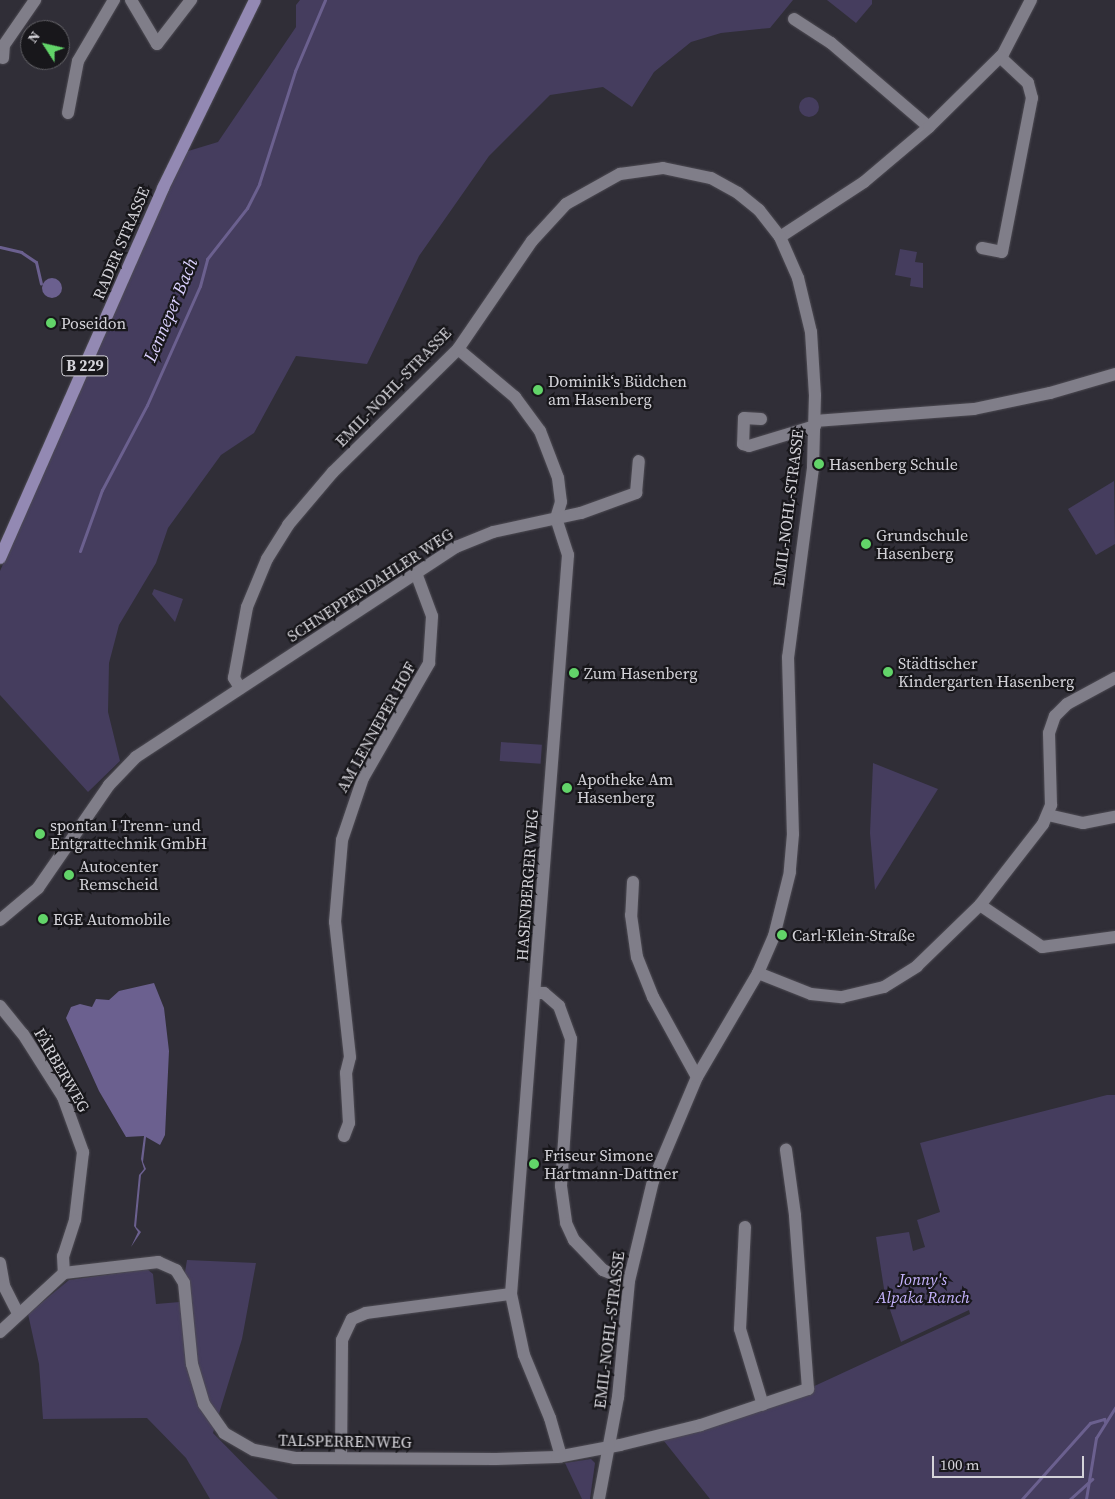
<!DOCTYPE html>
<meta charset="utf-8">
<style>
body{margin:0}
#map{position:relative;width:1115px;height:1499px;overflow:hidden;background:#302e37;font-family:"Source Serif 4",serif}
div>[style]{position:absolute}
.green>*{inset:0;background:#453d5e;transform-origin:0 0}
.round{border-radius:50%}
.water>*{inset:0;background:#6b608f}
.stream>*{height:3px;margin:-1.5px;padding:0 1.5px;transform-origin:1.5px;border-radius:1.5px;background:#6b608f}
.roads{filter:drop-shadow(0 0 1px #4d4b53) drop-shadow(0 0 1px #4d4b53)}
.minor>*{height:12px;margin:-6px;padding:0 6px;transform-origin:6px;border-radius:6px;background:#807e89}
.major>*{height:12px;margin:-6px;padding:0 6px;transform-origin:6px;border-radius:6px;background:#9389b3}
.dots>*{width:14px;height:14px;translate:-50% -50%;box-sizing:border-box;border:2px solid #18171b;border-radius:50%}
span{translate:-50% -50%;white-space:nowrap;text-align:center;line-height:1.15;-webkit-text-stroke:4.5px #18171b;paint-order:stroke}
.shield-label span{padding:1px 4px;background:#18171b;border:1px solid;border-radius:4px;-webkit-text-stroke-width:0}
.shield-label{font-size:15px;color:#d4d3d9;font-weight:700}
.street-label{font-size:16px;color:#d4d3d9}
.poi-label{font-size:16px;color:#d4d3d9}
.left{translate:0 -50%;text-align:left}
.park-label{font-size:16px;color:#c6b4fe;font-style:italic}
.water-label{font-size:18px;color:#dbd1fe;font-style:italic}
.north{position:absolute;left:20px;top:20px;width:50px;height:50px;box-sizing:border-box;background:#18171b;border:1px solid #636267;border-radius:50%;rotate:305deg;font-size:14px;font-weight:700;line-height:20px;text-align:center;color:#d4d3d9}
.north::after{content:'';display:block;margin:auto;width:18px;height:22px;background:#62d469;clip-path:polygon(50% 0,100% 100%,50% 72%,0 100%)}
.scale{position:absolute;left:932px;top:1456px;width:152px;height:22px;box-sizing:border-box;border:2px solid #d4d3d9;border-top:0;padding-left:6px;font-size:15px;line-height:18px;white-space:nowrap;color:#d4d3d9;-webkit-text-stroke:4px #18171b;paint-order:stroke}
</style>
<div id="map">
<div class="green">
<div style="clip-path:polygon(300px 0,793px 0,770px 28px,721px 33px,691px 42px,654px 72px,632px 107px,603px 87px,550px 95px,489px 156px,419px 256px,367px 364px,296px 356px,254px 433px,221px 455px,168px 528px,156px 563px,119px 625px,109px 663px,108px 712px,120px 761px,88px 792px,0 695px,0 571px,185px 152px,218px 142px,296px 27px,296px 5px)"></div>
<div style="clip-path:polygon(827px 0,872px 0,872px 4px,856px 23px)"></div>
<div class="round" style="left:799px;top:97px;width:20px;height:20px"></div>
<div style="clip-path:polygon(900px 249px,917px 252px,915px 262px,923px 263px,923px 288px,910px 286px,911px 278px,895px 275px)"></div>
<div style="clip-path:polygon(1114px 481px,1115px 544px,1096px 555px,1068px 509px)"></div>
<div style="clip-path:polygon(154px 589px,183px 599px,175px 622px,152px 594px)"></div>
<div style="left:501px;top:742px;width:41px;height:19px;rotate:4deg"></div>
<div style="clip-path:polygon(873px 763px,938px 789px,875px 890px,870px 833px)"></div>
<div style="clip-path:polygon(1107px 1095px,1115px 1095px,1115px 1499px,710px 1499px,660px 1436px,808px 1389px,970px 1314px,969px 1310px,901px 1342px,885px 1295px,876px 1237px,909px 1232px,913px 1251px,925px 1247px,917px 1220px,940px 1212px,920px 1143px)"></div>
<div style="clip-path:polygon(187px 1260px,256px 1263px,242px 1339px,213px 1433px,278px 1499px,210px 1499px,186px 1458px,147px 1418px,43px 1419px,39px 1364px,28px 1314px,69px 1280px,147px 1269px,153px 1274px,156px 1304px,180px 1302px)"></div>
<div style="clip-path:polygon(591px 1459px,595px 1463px,590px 1499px,582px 1499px,565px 1463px)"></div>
</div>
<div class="water">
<div class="round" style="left:42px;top:278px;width:20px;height:20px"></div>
<div style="clip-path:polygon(154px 983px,164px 1008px,169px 1051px,165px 1135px,160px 1145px,146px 1137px,143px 1162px,146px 1169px,141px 1175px,136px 1227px,141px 1232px,131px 1247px,138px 1232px,134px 1226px,139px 1175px,144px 1169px,141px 1159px,144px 1136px,126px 1137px,99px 1091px,66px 1018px,71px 1007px,80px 1004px,92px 1007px,96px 999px,109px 1000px,119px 991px)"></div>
</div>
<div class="stream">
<div style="left:0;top:247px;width:22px;rotate:13deg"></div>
<div style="left:21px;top:252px;width:18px;rotate:34deg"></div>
<div style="left:36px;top:262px;width:22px;rotate:77deg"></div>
<div style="left:80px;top:551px;width:65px;rotate:-70.2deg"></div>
<div style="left:102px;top:490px;width:96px;rotate:-62.1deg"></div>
<div style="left:147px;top:405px;width:130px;rotate:-66deg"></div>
<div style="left:200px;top:286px;width:28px;rotate:-75deg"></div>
<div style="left:207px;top:259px;width:65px;rotate:-51.9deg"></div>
<div style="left:247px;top:208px;width:27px;rotate:-63deg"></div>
<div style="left:259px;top:184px;width:119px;rotate:-72.3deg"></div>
<div style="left:295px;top:71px;width:77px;rotate:-67.1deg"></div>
<div style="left:1022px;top:1499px;width:102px;rotate:-48.2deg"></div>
<div style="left:1090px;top:1423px;width:15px;rotate:-16deg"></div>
<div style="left:1104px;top:1419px;width:3px;rotate:72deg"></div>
<div style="left:1070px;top:1499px;width:30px;rotate:-42deg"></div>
<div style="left:1086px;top:1499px;width:62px;rotate:-80.7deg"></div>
<div style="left:1096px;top:1438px;width:36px;rotate:-58deg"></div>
</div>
<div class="roads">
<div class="minor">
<div style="left:131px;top:0;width:51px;rotate:59.4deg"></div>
<div style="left:157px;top:44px;width:56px;rotate:-52.3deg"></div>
<div style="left:794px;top:19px;width:44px;rotate:33deg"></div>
<div style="left:831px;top:43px;width:129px;rotate:40.6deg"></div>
<div style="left:3px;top:58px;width:13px;rotate:-86deg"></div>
<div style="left:4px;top:45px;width:55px;rotate:-55.4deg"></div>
<div style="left:68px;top:113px;width:53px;rotate:-79.1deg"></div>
<div style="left:78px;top:61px;width:71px;rotate:-59.5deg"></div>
<div style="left:780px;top:237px;width:100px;rotate:-33.2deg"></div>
<div style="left:864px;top:182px;width:85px;rotate:-40.2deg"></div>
<div style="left:929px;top:127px;width:104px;rotate:-44.6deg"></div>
<div style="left:1003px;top:54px;width:61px;rotate:-62.6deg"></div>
<div style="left:982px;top:248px;width:20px;rotate:11deg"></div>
<div style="left:1002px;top:252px;width:157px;rotate:-79deg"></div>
<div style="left:1032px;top:98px;width:16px;rotate:-105deg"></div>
<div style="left:1028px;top:83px;width:38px;rotate:-137deg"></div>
<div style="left:458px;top:349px;width:75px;rotate:40.1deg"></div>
<div style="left:515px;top:397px;width:42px;rotate:53.7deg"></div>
<div style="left:540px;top:431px;width:50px;rotate:69deg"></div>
<div style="left:558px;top:478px;width:24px;rotate:83deg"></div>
<div style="left:561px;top:502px;width:17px;rotate:107deg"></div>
<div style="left:556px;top:518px;width:39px;rotate:72deg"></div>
<div style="left:568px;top:555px;width:741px;rotate:94.41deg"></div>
<div style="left:511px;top:1294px;width:62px;rotate:78deg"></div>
<div style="left:524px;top:1355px;width:68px;rotate:67.6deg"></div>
<div style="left:550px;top:1418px;width:40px;rotate:74deg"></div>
<div style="left:761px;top:419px;width:17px;rotate:-177deg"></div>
<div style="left:744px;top:418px;width:26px;rotate:92deg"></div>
<div style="left:743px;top:444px;width:6px;rotate:18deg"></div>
<div style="left:749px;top:446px;width:69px;rotate:-16.9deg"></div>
<div style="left:815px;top:421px;width:159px;rotate:-4.3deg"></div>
<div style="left:974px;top:409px;width:78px;rotate:-11.9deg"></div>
<div style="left:1050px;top:393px;width:68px;rotate:-16.3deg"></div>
<div style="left:240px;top:688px;width:12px;rotate:-121deg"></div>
<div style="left:234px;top:678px;width:72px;rotate:-79.6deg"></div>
<div style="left:247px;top:607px;width:52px;rotate:-67.4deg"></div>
<div style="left:267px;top:559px;width:40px;rotate:-58deg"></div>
<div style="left:288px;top:525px;width:70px;rotate:-49.7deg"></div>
<div style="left:333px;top:472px;width:175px;rotate:-44.5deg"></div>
<div style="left:458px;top:349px;width:131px;rotate:-55.6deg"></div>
<div style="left:532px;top:241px;width:50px;rotate:-47.4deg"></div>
<div style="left:566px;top:204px;width:62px;rotate:-29.1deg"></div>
<div style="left:620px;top:174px;width:43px;rotate:-7.9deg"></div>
<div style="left:663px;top:168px;width:49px;rotate:11.8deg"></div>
<div style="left:711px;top:178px;width:31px;rotate:29deg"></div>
<div style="left:738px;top:193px;width:27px;rotate:39deg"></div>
<div style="left:759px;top:210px;width:34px;rotate:52deg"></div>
<div style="left:780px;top:237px;width:45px;rotate:66.3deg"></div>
<div style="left:798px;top:278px;width:56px;rotate:76.5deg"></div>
<div style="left:811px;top:332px;width:63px;rotate:86.4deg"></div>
<div style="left:815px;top:395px;width:73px;rotate:91.6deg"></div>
<div style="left:813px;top:468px;width:191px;rotate:97.5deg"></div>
<div style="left:788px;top:657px;width:177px;rotate:88.4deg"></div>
<div style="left:793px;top:834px;width:38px;rotate:95deg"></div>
<div style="left:790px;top:872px;width:66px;rotate:104deg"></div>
<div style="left:774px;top:936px;width:40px;rotate:113.4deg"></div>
<div style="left:758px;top:973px;width:121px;rotate:120.4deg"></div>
<div style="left:697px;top:1077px;width:113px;rotate:112.9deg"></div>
<div style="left:653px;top:1181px;width:103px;rotate:103.5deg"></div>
<div style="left:629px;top:1281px;width:117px;rotate:95.4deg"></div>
<div style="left:618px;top:1397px;width:104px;rotate:100.6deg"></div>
<div style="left:1048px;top:815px;width:36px;rotate:13deg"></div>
<div style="left:1083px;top:823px;width:33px;rotate:-11deg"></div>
<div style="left:633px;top:882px;width:33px;rotate:93deg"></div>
<div style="left:631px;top:915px;width:42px;rotate:81.9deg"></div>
<div style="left:637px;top:957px;width:43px;rotate:68.2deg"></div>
<div style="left:653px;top:997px;width:91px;rotate:61.2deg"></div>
<div style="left:980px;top:905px;width:75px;rotate:34.1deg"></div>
<div style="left:1042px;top:947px;width:74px;rotate:-7.8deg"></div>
<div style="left:0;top:920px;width:50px;rotate:-40.1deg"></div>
<div style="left:38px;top:888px;width:125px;rotate:-55.4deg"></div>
<div style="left:109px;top:785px;width:39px;rotate:-46deg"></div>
<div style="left:136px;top:757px;width:383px;rotate:-33.3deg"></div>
<div style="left:456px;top:547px;width:40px;rotate:-22deg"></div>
<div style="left:493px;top:532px;width:90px;rotate:-12.2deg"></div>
<div style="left:581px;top:513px;width:59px;rotate:-20deg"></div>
<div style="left:636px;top:493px;width:32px;rotate:-85deg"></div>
<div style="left:758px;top:973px;width:57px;rotate:21.6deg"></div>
<div style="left:811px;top:994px;width:31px;rotate:6deg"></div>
<div style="left:842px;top:997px;width:43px;rotate:-13.4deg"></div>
<div style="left:884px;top:987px;width:39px;rotate:-32deg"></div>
<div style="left:917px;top:966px;width:88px;rotate:-44.1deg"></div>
<div style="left:980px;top:905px;width:103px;rotate:-52.1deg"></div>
<div style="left:1043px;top:824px;width:21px;rotate:-67deg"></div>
<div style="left:1051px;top:805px;width:72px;rotate:-91.6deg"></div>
<div style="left:1049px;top:733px;width:18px;rotate:-71deg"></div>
<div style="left:1055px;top:716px;width:17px;rotate:-45deg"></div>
<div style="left:1067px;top:704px;width:55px;rotate:-28.4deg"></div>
<div style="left:536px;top:993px;width:8px"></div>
<div style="left:544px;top:993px;width:20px;rotate:41deg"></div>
<div style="left:559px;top:1006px;width:35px;rotate:70deg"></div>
<div style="left:571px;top:1039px;width:147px;rotate:93.9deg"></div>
<div style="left:561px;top:1186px;width:37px;rotate:82deg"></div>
<div style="left:566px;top:1223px;width:19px;rotate:65deg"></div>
<div style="left:574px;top:1240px;width:42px;rotate:46deg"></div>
<div style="left:603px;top:1270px;width:28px;rotate:23deg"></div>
<div style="left:0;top:1006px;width:36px;rotate:51deg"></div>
<div style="left:23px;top:1034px;width:75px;rotate:57.6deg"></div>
<div style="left:63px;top:1097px;width:59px;rotate:70deg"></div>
<div style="left:83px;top:1152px;width:68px;rotate:96.7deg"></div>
<div style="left:75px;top:1220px;width:38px;rotate:108deg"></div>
<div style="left:63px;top:1256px;width:17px;rotate:87deg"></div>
<div style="left:344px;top:1136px;width:14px;rotate:-69deg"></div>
<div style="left:349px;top:1123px;width:50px;rotate:-93.4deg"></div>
<div style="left:346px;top:1073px;width:16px;rotate:-76deg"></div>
<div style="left:350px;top:1057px;width:136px;rotate:-96.3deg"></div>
<div style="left:335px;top:922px;width:82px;rotate:-85.1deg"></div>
<div style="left:342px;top:840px;width:65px;rotate:-71.3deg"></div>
<div style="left:363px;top:778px;width:133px;rotate:-60.1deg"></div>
<div style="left:429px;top:663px;width:47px;rotate:-86.3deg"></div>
<div style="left:432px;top:616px;width:46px;rotate:-110.4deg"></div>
<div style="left:745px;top:1227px;width:102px;rotate:92.8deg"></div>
<div style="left:740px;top:1329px;width:79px;rotate:73.2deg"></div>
<div style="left:0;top:1263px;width:23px;rotate:80deg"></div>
<div style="left:4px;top:1286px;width:31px;rotate:63deg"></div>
<div style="left:0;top:1332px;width:87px;rotate:-42.7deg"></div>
<div style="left:64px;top:1273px;width:95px;rotate:-6.7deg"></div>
<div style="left:158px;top:1262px;width:20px;rotate:24deg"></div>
<div style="left:176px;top:1270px;width:15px;rotate:58deg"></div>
<div style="left:184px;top:1283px;width:81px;rotate:84.4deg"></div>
<div style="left:192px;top:1364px;width:42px;rotate:73.3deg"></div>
<div style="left:204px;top:1404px;width:35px;rotate:55deg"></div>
<div style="left:224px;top:1433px;width:34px;rotate:30deg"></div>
<div style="left:254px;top:1450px;width:42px;rotate:11deg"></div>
<div style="left:295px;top:1458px;width:201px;rotate:0.3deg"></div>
<div style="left:496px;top:1459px;width:61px;rotate:-1.9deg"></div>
<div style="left:557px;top:1457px;width:64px;rotate:-10.8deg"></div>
<div style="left:620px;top:1445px;width:83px;rotate:-13.9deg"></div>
<div style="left:701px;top:1425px;width:113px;rotate:-18.6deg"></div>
<div style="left:808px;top:1389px;width:174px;rotate:-94.3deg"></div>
<div style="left:795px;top:1215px;width:66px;rotate:-97.9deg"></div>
<div style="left:341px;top:1458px;width:118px;rotate:-89.5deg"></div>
<div style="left:342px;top:1340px;width:23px;rotate:-65deg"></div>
<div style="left:352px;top:1319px;width:15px;rotate:-23deg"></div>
<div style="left:366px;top:1313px;width:146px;rotate:-7.5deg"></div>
</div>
<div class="major">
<div style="left:0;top:558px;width:404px;rotate:-66.2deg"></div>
<div style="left:163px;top:188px;width:209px;rotate:-63.9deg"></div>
</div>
</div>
<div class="dots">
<div style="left:51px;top:323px;background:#62d469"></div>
<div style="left:538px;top:390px;background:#62d469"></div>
<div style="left:819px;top:464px;background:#62d469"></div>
<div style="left:866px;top:544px;background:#62d469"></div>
<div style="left:888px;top:672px;background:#62d469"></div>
<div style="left:574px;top:673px;background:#62d469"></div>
<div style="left:567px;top:788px;background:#62d469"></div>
<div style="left:40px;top:834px;background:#62d469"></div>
<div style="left:69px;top:875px;background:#62d469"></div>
<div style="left:43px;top:919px;background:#62d469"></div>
<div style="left:782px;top:935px;background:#62d469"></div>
<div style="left:534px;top:1164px;background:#62d469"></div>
</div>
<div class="shield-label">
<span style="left:85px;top:366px">B 229</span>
</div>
<div class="street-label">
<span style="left:121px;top:243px;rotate:-67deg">RADER STRASSE</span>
<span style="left:393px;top:387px;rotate:-46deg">EMIL-NOHL-STRASSE</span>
<span style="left:788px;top:508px;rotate:-83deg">EMIL-NOHL-STRASSE</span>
<span style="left:370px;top:585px;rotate:-33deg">SCHNEPPENDAHLER WEG</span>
<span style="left:376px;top:727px;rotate:-61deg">AM LENNEPER HOF</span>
<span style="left:527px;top:885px;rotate:-86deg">HASENBERGER WEG</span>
<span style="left:62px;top:1070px;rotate:60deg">FÄRBERWEG</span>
<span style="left:609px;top:1330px;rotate:-83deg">EMIL-NOHL-STRASSE</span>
<span style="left:345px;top:1441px;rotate:1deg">TALSPERRENWEG</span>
</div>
<div class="poi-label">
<span class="left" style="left:61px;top:323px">Poseidon</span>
<span class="left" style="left:548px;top:390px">Dominik‘s Büdchen<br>am Hasenberg</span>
<span class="left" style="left:829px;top:464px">Hasenberg Schule</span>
<span class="left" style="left:876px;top:544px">Grundschule<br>Hasenberg</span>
<span class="left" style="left:898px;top:672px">Städtischer<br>Kindergarten Hasenberg</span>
<span class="left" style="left:584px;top:673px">Zum Hasenberg</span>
<span class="left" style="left:577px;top:788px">Apotheke Am<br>Hasenberg</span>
<span class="left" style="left:50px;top:834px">spontan I Trenn- und<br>Entgrattechnik GmbH</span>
<span class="left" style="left:79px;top:875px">Autocenter<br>Remscheid</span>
<span class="left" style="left:53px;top:919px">EGE Automobile</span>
<span class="left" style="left:792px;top:935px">Carl-Klein-Straße</span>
<span class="left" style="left:544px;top:1164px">Friseur Simone<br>Hartmann-Dattner</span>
</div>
<div class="park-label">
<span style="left:923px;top:1288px">Jonny's<br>Alpaka Ranch</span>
</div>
<div class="water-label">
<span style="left:171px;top:310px;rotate:-67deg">Lenneper Bach</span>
</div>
<div class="north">N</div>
<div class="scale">100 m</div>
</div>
